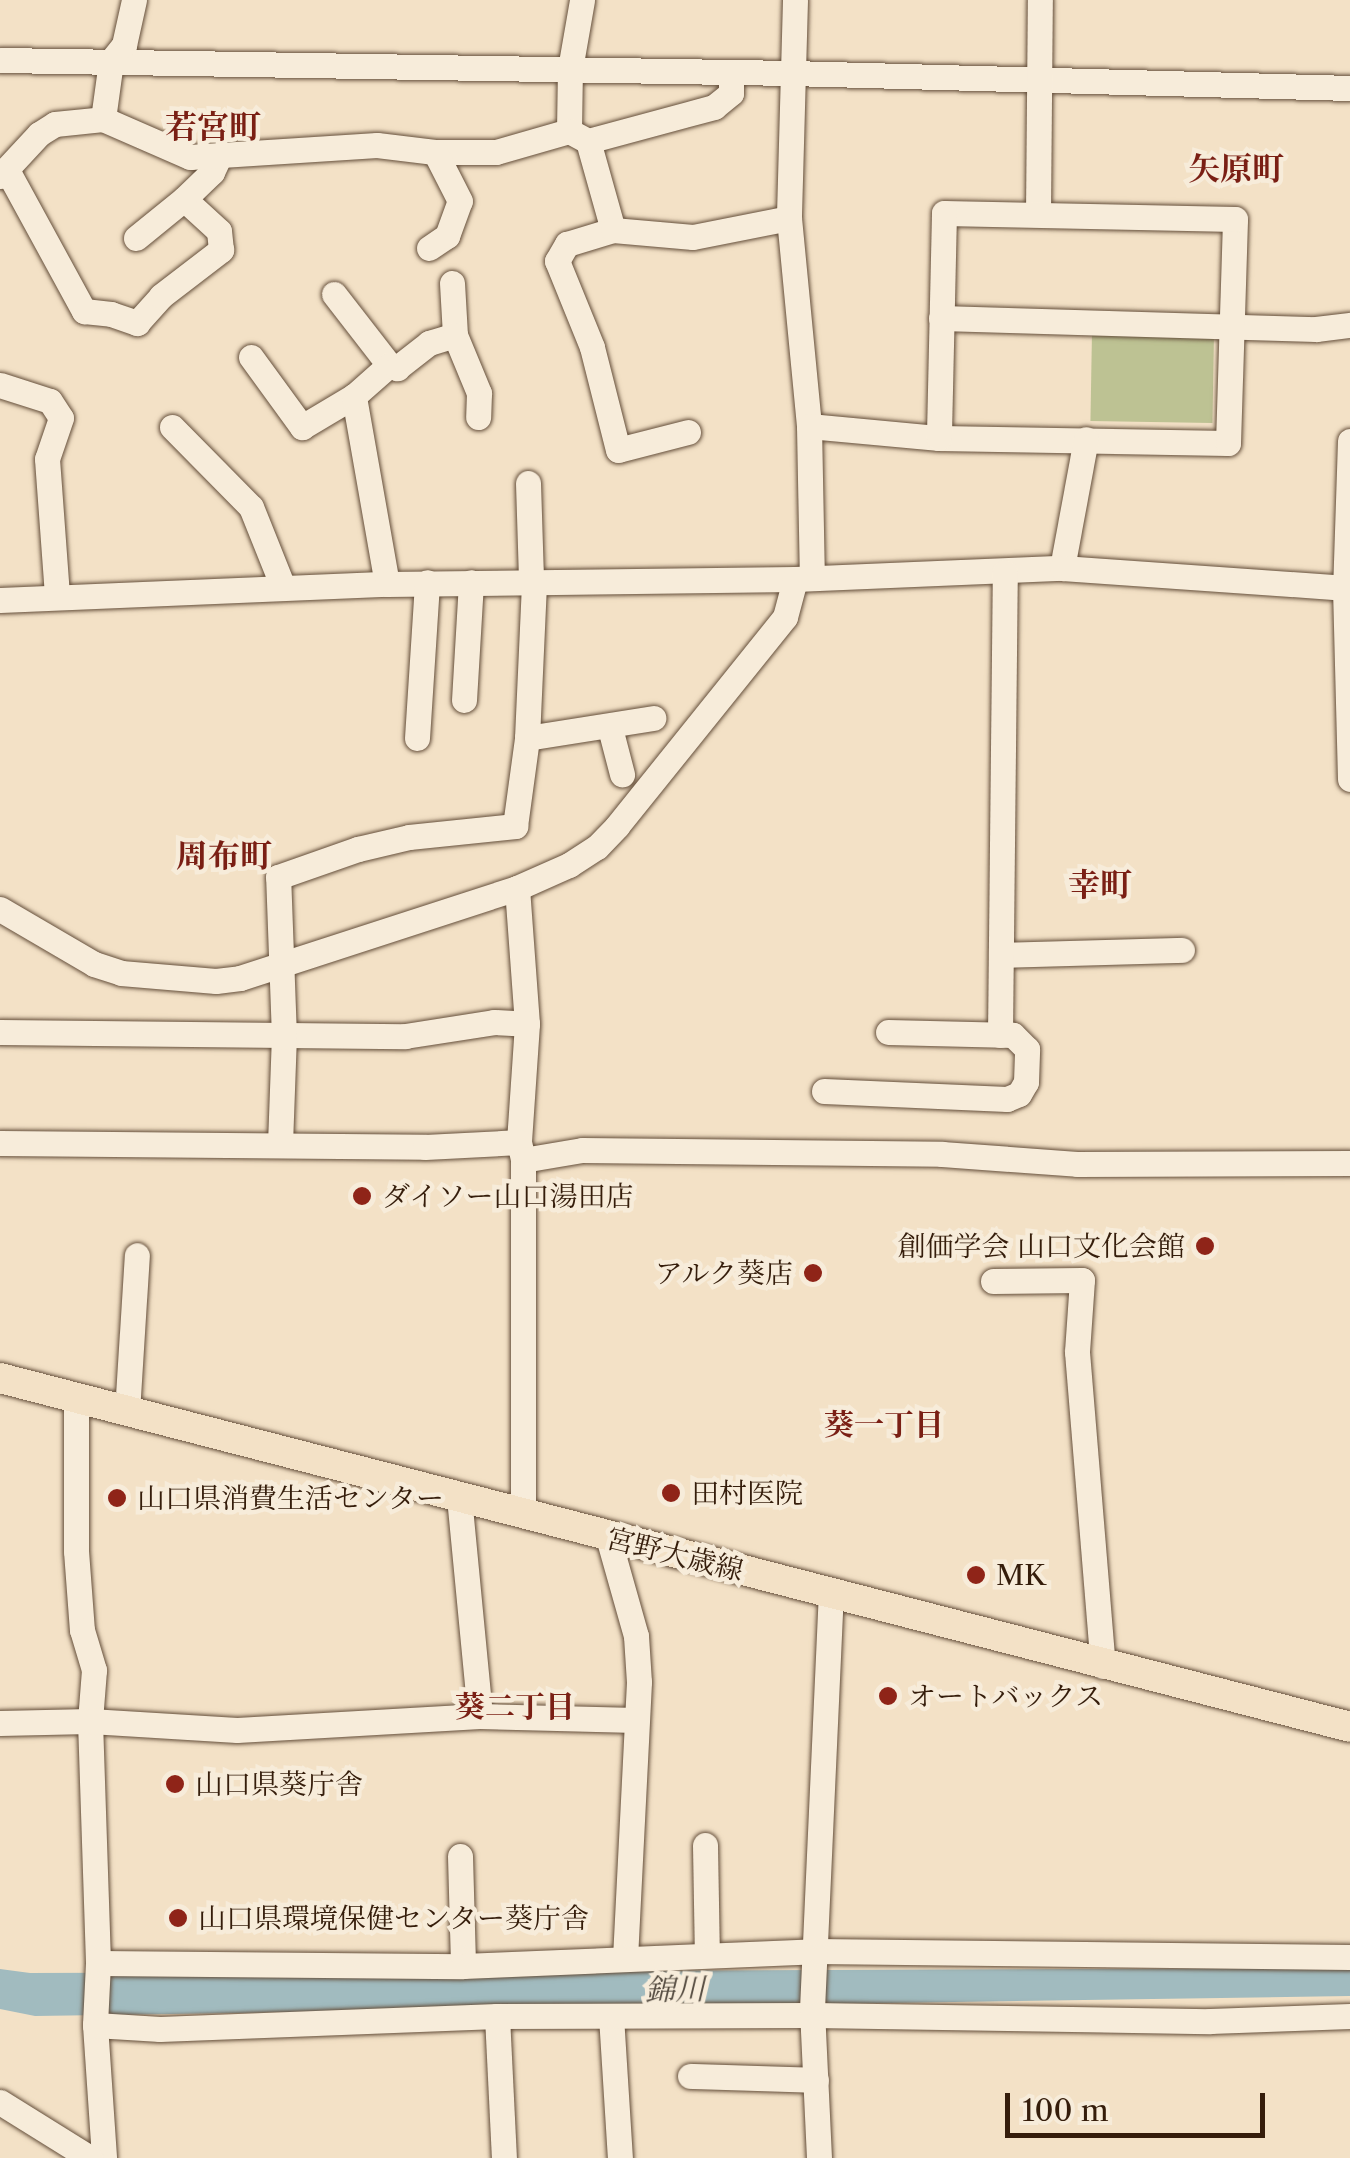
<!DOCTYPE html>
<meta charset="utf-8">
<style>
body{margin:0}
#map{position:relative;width:1350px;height:2158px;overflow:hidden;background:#f3e1c6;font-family:"Libre Caslon Text","Noto Serif JP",serif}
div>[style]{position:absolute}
.green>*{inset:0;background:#bdc293;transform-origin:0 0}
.water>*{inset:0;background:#a1bbbf}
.roads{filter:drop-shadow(0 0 2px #644e3a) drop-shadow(0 0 2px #644e3a)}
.minor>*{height:25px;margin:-12.5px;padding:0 12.5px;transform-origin:12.5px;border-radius:12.5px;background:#f7ecda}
.major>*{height:30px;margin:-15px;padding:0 15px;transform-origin:15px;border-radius:15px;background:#f3e1c6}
.dots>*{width:28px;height:28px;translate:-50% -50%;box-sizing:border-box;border:5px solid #f7ecda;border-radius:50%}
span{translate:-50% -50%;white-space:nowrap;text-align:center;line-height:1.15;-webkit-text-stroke:9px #f7ecda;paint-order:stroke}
.poi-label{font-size:28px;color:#351d0b}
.left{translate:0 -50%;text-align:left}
.right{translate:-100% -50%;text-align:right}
.street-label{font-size:28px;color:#351d0b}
.neighbourhood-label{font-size:30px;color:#7a1f14;font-weight:700}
.water-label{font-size:30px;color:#554c41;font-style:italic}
.quarter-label{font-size:32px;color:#7a1f14;font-weight:700}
.scale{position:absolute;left:1005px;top:2093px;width:260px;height:45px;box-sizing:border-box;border:5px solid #351d0b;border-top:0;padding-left:12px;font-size:30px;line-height:35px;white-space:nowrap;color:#351d0b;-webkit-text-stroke:8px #f7ecda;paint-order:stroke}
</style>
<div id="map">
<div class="green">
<div style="left:1092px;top:332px;width:122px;height:89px;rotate:1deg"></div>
</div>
<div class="water">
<div style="clip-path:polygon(1350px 1968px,1350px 1996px,35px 2016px,0 2009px,0 1969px,30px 1973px)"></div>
</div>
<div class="roads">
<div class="minor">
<div style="left:795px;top:0;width:218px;rotate:91.6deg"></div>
<div style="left:789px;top:218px;width:209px;rotate:84.5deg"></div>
<div style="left:809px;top:426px;width:152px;rotate:88.9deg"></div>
<div style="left:0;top:60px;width:790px;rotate:0.94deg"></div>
<div style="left:790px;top:73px;width:560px;rotate:1.53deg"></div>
<div style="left:103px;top:119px;width:59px;rotate:-82.1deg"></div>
<div style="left:111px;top:61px;width:21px;rotate:-51deg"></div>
<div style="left:124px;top:45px;width:46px;rotate:-77.5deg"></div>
<div style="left:569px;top:131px;width:62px;rotate:-89.1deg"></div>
<div style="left:570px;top:69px;width:70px;rotate:-80.1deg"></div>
<div style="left:588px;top:141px;width:92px;rotate:74.3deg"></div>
<div style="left:7px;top:170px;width:161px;rotate:61.4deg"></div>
<div style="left:84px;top:311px;width:27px;rotate:6deg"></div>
<div style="left:111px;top:314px;width:28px;rotate:19deg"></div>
<div style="left:137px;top:323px;width:36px;rotate:-48deg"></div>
<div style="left:161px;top:296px;width:76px;rotate:-37.5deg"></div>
<div style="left:221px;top:250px;width:19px;rotate:-96deg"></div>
<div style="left:219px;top:231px;width:47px;rotate:-137.6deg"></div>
<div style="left:184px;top:199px;width:39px;rotate:-44deg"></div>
<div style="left:212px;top:172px;width:17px;rotate:-65deg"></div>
<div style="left:0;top:176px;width:57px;rotate:-47.1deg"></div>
<div style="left:39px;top:134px;width:19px;rotate:-32deg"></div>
<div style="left:55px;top:124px;width:48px;rotate:-5.9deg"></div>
<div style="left:103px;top:119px;width:95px;rotate:23.6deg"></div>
<div style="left:190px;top:157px;width:187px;rotate:-3.7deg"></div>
<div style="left:377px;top:145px;width:58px;rotate:6.9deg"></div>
<div style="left:435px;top:152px;width:61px"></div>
<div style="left:496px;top:152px;width:76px;rotate:-16deg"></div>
<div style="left:569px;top:131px;width:21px;rotate:28deg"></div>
<div style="left:588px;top:141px;width:131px;rotate:-15.1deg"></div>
<div style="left:714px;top:107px;width:22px;rotate:-39deg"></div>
<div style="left:731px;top:93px;width:20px;rotate:-90deg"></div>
<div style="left:1038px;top:214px;width:214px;rotate:-89.5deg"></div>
<div style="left:136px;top:238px;width:62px;rotate:-39.1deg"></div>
<div style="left:429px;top:248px;width:22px;rotate:-34deg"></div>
<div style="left:447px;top:236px;width:37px;rotate:-70deg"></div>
<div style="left:460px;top:201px;width:55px;rotate:-117deg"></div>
<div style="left:452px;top:283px;width:52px;rotate:86.7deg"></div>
<div style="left:334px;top:294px;width:90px;rotate:52.2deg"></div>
<div style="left:941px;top:318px;width:375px;rotate:1.7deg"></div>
<div style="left:1316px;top:329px;width:34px;rotate:-7deg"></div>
<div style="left:251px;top:357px;width:87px;rotate:53.9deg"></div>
<div style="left:302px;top:427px;width:61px;rotate:-30.8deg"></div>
<div style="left:0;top:385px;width:52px;rotate:17.7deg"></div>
<div style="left:50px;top:401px;width:20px;rotate:57deg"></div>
<div style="left:61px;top:418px;width:43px;rotate:108.9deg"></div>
<div style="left:47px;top:459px;width:136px;rotate:85.8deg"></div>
<div style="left:809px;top:426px;width:131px;rotate:5.3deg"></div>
<div style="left:939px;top:438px;width:289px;rotate:1deg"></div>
<div style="left:1228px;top:443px;width:224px;rotate:-88.2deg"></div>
<div style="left:1235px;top:219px;width:291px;rotate:-178.8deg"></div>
<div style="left:944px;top:213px;width:225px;rotate:91.3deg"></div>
<div style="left:172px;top:427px;width:112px;rotate:45.4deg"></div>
<div style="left:251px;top:507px;width:86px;rotate:68.2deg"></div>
<div style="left:688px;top:432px;width:72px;rotate:165.6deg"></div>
<div style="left:618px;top:450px;width:106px;rotate:-104.2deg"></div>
<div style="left:592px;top:347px;width:93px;rotate:-112.1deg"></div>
<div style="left:557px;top:261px;width:20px;rotate:-60deg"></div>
<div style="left:567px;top:244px;width:48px;rotate:-16.9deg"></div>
<div style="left:613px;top:230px;width:80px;rotate:5deg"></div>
<div style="left:693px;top:237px;width:98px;rotate:-11.2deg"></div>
<div style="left:1350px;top:441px;width:147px;rotate:91.9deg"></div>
<div style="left:1345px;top:588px;width:191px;rotate:88.5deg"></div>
<div style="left:528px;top:483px;width:98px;rotate:88.2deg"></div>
<div style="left:1062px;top:568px;width:131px;rotate:-79.5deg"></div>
<div style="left:387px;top:584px;width:191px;rotate:-100deg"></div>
<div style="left:354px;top:396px;width:47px;rotate:-41.5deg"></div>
<div style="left:389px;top:365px;width:9px;rotate:21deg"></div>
<div style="left:397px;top:368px;width:41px;rotate:-38deg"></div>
<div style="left:429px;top:343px;width:27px;rotate:-17deg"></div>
<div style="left:455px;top:335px;width:63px;rotate:67.5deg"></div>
<div style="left:479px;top:393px;width:24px;rotate:92deg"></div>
<div style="left:0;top:600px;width:387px;rotate:-2.4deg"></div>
<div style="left:387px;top:584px;width:408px;rotate:-0.7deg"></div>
<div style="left:795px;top:579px;width:267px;rotate:-2.4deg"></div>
<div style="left:1062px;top:568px;width:289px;rotate:4deg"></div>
<div style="left:464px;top:700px;width:118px;rotate:-86.6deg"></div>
<div style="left:610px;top:728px;width:48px;rotate:75.4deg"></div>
<div style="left:417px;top:738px;width:156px;rotate:-86.3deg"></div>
<div style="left:527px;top:738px;width:128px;rotate:-9deg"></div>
<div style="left:517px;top:888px;width:136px;rotate:85.8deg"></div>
<div style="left:527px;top:1024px;width:118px;rotate:93.9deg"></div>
<div style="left:519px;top:1142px;width:18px;rotate:77deg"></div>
<div style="left:523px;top:1160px;width:354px;rotate:90deg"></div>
<div style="left:0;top:909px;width:109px;rotate:30.3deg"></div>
<div style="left:94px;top:964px;width:28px;rotate:18deg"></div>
<div style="left:121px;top:973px;width:95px;rotate:4.8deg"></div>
<div style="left:216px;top:981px;width:24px;rotate:-7deg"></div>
<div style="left:240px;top:978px;width:291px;rotate:-18deg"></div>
<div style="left:517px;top:888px;width:57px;rotate:-23.9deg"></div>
<div style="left:569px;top:865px;width:33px;rotate:-33deg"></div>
<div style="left:597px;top:847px;width:29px;rotate:-46deg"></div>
<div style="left:617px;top:826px;width:268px;rotate:-51.2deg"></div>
<div style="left:785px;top:617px;width:39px;rotate:-75deg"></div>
<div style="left:1001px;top:955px;width:181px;rotate:-1.6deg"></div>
<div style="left:0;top:1032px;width:405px;rotate:0.6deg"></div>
<div style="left:405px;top:1036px;width:90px;rotate:-8.9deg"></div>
<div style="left:494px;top:1022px;width:33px;rotate:3deg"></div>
<div style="left:1000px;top:1035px;width:463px;rotate:-89.4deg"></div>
<div style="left:824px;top:1091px;width:183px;rotate:2.5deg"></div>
<div style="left:1007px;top:1099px;width:13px;rotate:-23deg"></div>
<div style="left:1019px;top:1094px;width:14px;rotate:-60deg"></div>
<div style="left:1026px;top:1082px;width:33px;rotate:-88deg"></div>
<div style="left:1027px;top:1049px;width:20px;rotate:-135deg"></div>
<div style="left:1013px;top:1035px;width:125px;rotate:-178.6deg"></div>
<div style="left:0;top:1143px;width:425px;rotate:0.5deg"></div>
<div style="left:425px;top:1147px;width:94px;rotate:-3deg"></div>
<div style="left:280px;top:1144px;width:107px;rotate:-87.9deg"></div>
<div style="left:284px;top:1037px;width:160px;rotate:-92.1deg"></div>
<div style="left:278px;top:877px;width:85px;rotate:-19.3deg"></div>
<div style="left:358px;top:849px;width:52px;rotate:-13.2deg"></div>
<div style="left:409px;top:837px;width:107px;rotate:-5.9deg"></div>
<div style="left:515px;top:826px;width:89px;rotate:-82.2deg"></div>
<div style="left:527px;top:738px;width:156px;rotate:-87.4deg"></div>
<div style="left:523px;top:1160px;width:60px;rotate:-9.6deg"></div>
<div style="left:582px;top:1150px;width:360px;rotate:0.6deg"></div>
<div style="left:942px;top:1154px;width:135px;rotate:4.2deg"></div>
<div style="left:1077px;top:1164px;width:273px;rotate:-0.2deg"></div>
<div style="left:993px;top:1281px;width:89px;rotate:-0.6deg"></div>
<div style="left:1082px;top:1280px;width:72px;rotate:94deg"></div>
<div style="left:1077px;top:1352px;width:315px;rotate:85.3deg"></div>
<div style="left:76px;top:1398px;width:153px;rotate:90deg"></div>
<div style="left:76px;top:1551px;width:79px;rotate:85.7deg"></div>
<div style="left:82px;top:1630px;width:42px;rotate:73.3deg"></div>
<div style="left:94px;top:1670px;width:51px;rotate:94.5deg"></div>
<div style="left:90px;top:1721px;width:242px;rotate:88.1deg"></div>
<div style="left:98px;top:1963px;width:62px;rotate:92.8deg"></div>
<div style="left:95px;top:2025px;width:133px;rotate:86.1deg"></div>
<div style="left:127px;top:1412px;width:157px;rotate:-86.4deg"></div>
<div style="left:459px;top:1497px;width:220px;rotate:84.5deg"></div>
<div style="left:608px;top:1537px;width:103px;rotate:74.2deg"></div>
<div style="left:636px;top:1636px;width:46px;rotate:86.3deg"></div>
<div style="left:639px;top:1682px;width:274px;rotate:92.9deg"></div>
<div style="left:0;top:1723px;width:90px;rotate:-1.3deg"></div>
<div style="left:90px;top:1721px;width:147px;rotate:3.5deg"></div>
<div style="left:237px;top:1730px;width:243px;rotate:-3.3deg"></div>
<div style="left:480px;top:1716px;width:156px;rotate:1.5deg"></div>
<div style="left:705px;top:1845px;width:110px;rotate:89deg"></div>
<div style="left:460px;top:1856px;width:110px;rotate:88.4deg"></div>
<div style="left:98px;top:1963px;width:365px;rotate:0.5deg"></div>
<div style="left:463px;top:1966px;width:352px;rotate:-2.4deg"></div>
<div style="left:815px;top:1951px;width:535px;rotate:0.64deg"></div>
<div style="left:497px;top:2016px;width:142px;rotate:87.2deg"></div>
<div style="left:611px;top:2016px;width:142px;rotate:86.4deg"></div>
<div style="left:95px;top:2025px;width:65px;rotate:3.5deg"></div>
<div style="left:160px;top:2029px;width:337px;rotate:-2.2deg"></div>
<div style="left:497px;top:2016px;width:316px;rotate:-0.2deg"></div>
<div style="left:813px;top:2015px;width:397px;rotate:0.9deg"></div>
<div style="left:1210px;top:2021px;width:140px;rotate:-2deg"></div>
<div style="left:690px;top:2076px;width:126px;rotate:1.8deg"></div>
<div style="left:0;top:2102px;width:106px;rotate:31.9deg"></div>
<div style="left:819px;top:2158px;width:149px;rotate:-92.7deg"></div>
<div style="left:812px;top:2009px;width:415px;rotate:-87.4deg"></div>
</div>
<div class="major">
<div style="left:0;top:1378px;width:1394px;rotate:14.49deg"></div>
</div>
</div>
<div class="dots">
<div style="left:362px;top:1196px;background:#8f2418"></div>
<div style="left:1205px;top:1246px;background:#8f2418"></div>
<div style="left:813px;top:1273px;background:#8f2418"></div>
<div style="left:671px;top:1493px;background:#8f2418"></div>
<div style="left:117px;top:1498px;background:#8f2418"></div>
<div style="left:976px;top:1575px;background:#8f2418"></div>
<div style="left:888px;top:1696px;background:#8f2418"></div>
<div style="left:175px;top:1784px;background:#8f2418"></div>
<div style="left:178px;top:1918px;background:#8f2418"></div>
</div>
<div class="poi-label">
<span class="left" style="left:382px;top:1196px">ダイソー山口湯田店</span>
<span class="right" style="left:1185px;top:1246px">創価学会 山口文化会館</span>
<span class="right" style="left:793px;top:1273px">アルク葵店</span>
<span class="left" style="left:691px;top:1493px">田村医院</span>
<span class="left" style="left:137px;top:1498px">山口県消費生活センター</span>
<span class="left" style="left:996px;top:1575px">MK</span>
<span class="left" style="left:908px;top:1696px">オートバックス</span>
<span class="left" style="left:195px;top:1784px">山口県葵庁舎</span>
<span class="left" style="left:198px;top:1918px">山口県環境保健センター葵庁舎</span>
</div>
<div class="street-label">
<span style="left:675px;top:1554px;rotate:14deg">宮野大歳線</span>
</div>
<div class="neighbourhood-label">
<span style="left:884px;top:1425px">葵一丁目</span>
<span style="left:515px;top:1707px">葵二丁目</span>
</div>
<div class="water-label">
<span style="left:675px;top:1990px;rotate:-1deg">錦川</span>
</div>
<div class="quarter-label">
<span style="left:213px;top:127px">若宮町</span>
<span style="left:1236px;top:169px">矢原町</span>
<span style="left:224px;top:856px">周布町</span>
<span style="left:1100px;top:885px">幸町</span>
</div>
<div class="scale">100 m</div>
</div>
